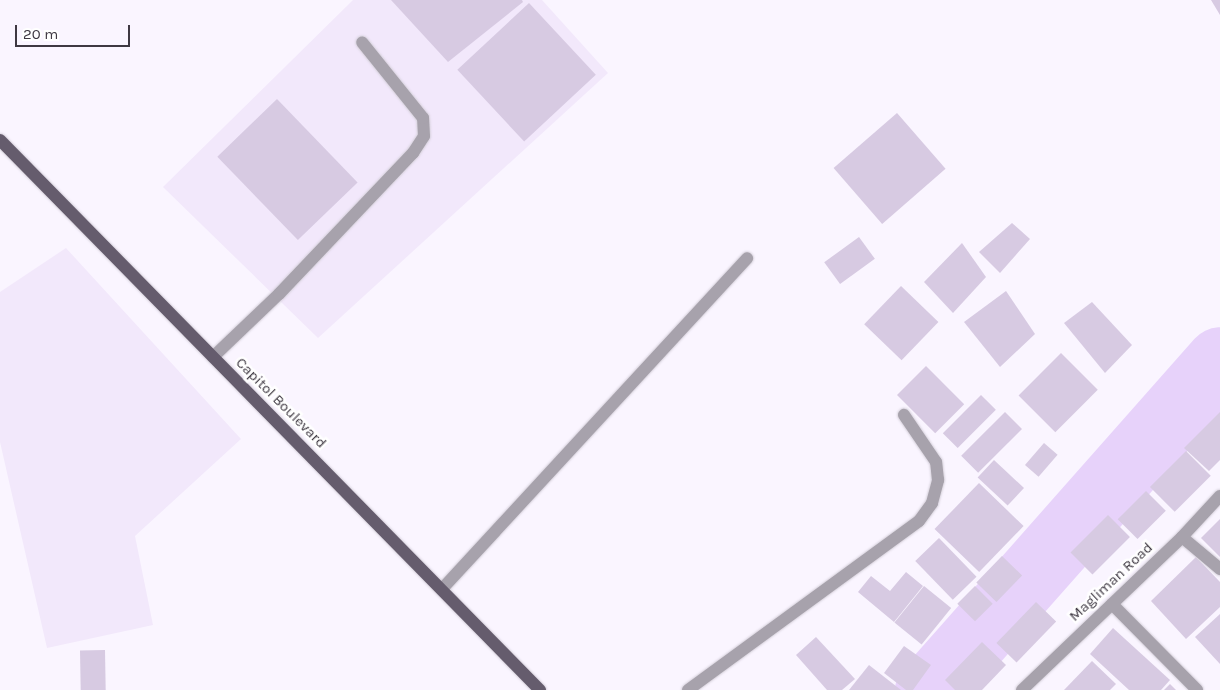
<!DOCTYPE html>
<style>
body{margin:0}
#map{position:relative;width:1220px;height:690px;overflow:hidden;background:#faf5ff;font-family:Karla,sans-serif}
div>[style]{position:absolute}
.built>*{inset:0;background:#f2e8fb}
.river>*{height:69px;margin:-34.5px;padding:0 34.5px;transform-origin:34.5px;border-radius:34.5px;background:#e7d2fa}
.building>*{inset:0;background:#d7cae2;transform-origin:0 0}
.roads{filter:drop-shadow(0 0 1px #d4cfd9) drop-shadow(0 0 1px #d4cfd9)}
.minor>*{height:12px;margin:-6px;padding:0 6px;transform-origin:6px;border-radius:6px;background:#a7a2ac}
.major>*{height:12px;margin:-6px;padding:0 6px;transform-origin:6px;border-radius:6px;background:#655c6d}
span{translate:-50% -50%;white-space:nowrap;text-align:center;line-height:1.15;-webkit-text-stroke:5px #fff;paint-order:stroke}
.street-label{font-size:15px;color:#3e3842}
.scale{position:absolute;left:15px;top:25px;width:115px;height:22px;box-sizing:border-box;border:2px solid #3e3842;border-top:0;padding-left:6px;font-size:15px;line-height:18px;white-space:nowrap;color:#3e3842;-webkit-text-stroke:4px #fff;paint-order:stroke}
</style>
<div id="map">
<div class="built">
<div style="clip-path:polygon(353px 0,542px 0,608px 73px,318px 338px,163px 187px)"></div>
<div style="clip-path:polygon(66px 248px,241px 439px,135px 536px,153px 625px,47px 648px,0 442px,0 292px)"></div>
</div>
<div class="river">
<div style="left:929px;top:690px;width:439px;rotate:-48.5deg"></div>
</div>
<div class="building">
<div style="clip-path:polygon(391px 0,522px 0,523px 2px,448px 62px)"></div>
<div style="clip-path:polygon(1211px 0,1220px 0,1220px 15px)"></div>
<div style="left:529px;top:3px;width:98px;height:98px;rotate:47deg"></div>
<div style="left:277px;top:99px;width:116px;height:83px;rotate:46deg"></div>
<div style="left:897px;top:113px;width:74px;height:84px;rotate:49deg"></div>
<div style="clip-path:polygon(1012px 223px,1030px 239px,1000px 273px,979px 252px)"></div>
<div style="left:859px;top:237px;width:27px;height:43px;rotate:54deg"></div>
<div style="clip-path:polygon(962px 243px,986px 277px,953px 313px,924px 282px)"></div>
<div style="left:901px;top:286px;width:52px;height:53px;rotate:44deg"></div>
<div style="clip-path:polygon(1006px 291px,1035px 334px,1000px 367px,964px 322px)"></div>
<div style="clip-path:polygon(1092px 302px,1132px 345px,1105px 373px,1064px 323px)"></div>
<div style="left:1061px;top:353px;width:52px;height:60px;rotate:45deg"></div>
<div style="left:926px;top:366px;width:54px;height:41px;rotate:45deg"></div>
<div style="left:981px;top:395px;width:21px;height:54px;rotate:45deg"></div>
<div style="left:1005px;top:412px;width:24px;height:62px;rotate:45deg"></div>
<div style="clip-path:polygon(1220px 412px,1220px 460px,1209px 471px,1184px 448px)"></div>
<div style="left:1044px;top:443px;width:18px;height:29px;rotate:41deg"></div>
<div style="left:1186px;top:451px;width:35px;height:51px;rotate:45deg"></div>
<div style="left:994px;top:460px;width:41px;height:24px;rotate:43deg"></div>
<div style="left:979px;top:483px;width:62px;height:64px;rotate:44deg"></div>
<div style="left:1146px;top:491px;width:28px;height:40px;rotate:45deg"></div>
<div style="left:1108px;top:515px;width:31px;height:53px;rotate:45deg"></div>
<div style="clip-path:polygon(1220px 519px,1220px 557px,1201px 538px)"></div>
<div style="left:939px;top:538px;width:54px;height:33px;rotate:46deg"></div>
<div style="left:1002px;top:556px;width:28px;height:37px;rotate:44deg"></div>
<div style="clip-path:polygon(1196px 557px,1220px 582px,1220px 607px,1186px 639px,1151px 601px)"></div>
<div style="clip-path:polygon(906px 572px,923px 586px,894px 622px,858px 592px,871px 576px,890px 591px)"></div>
<div style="left:924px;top:586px;width:35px;height:47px;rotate:39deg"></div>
<div style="left:975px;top:586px;width:25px;height:25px;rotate:45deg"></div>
<div style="left:1036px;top:602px;width:28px;height:57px;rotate:44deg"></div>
<div style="clip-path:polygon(1220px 614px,1220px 664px,1195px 637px)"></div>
<div style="clip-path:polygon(1113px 628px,1170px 680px,1161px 690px,1129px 690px,1090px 654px)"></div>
<div style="clip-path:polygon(816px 637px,855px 679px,842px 690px,827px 690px,796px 655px)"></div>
<div style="clip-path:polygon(982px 642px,1006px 665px,982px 690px,955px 690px,945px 680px)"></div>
<div style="clip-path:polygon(904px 646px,931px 665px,913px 690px,906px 690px,884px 673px)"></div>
<div style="left:105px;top:650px;width:40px;height:25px;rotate:89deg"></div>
<div style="clip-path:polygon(1092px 661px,1116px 684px,1110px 690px,1064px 690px)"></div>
<div style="clip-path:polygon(869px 665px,901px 690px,849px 690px)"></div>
<div style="clip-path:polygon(1170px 684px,1176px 690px,1164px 690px)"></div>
</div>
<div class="roads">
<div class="minor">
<div style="left:213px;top:357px;width:91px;rotate:-43.7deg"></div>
<div style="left:279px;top:294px;width:195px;rotate:-46.5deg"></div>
<div style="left:413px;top:153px;width:20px;rotate:-57deg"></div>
<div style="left:424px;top:136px;width:18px;rotate:-93deg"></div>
<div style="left:423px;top:118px;width:97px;rotate:-128.8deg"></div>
<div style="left:1182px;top:537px;width:50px;rotate:40.1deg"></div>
<div style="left:442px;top:589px;width:450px;rotate:-47.3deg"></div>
<div style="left:1112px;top:604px;width:121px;rotate:45.3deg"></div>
<div style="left:688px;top:690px;width:286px;rotate:-36.2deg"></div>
<div style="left:919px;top:521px;width:22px;rotate:-54deg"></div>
<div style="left:932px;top:503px;width:24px;rotate:-75deg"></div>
<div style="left:938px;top:480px;width:18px;rotate:-96deg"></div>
<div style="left:936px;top:462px;width:57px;rotate:-124.2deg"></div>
<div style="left:1022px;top:690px;width:221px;rotate:-43.7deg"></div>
<div style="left:1182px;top:537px;width:56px;rotate:-47.2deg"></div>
</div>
<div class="major">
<div style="left:0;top:140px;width:771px;rotate:45.53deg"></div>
</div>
</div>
<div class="street-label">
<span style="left:281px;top:403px;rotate:45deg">Capitol Boulevard</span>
<span style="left:1111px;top:582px;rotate:-43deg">Magliman Road</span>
</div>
<div class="scale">20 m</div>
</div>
